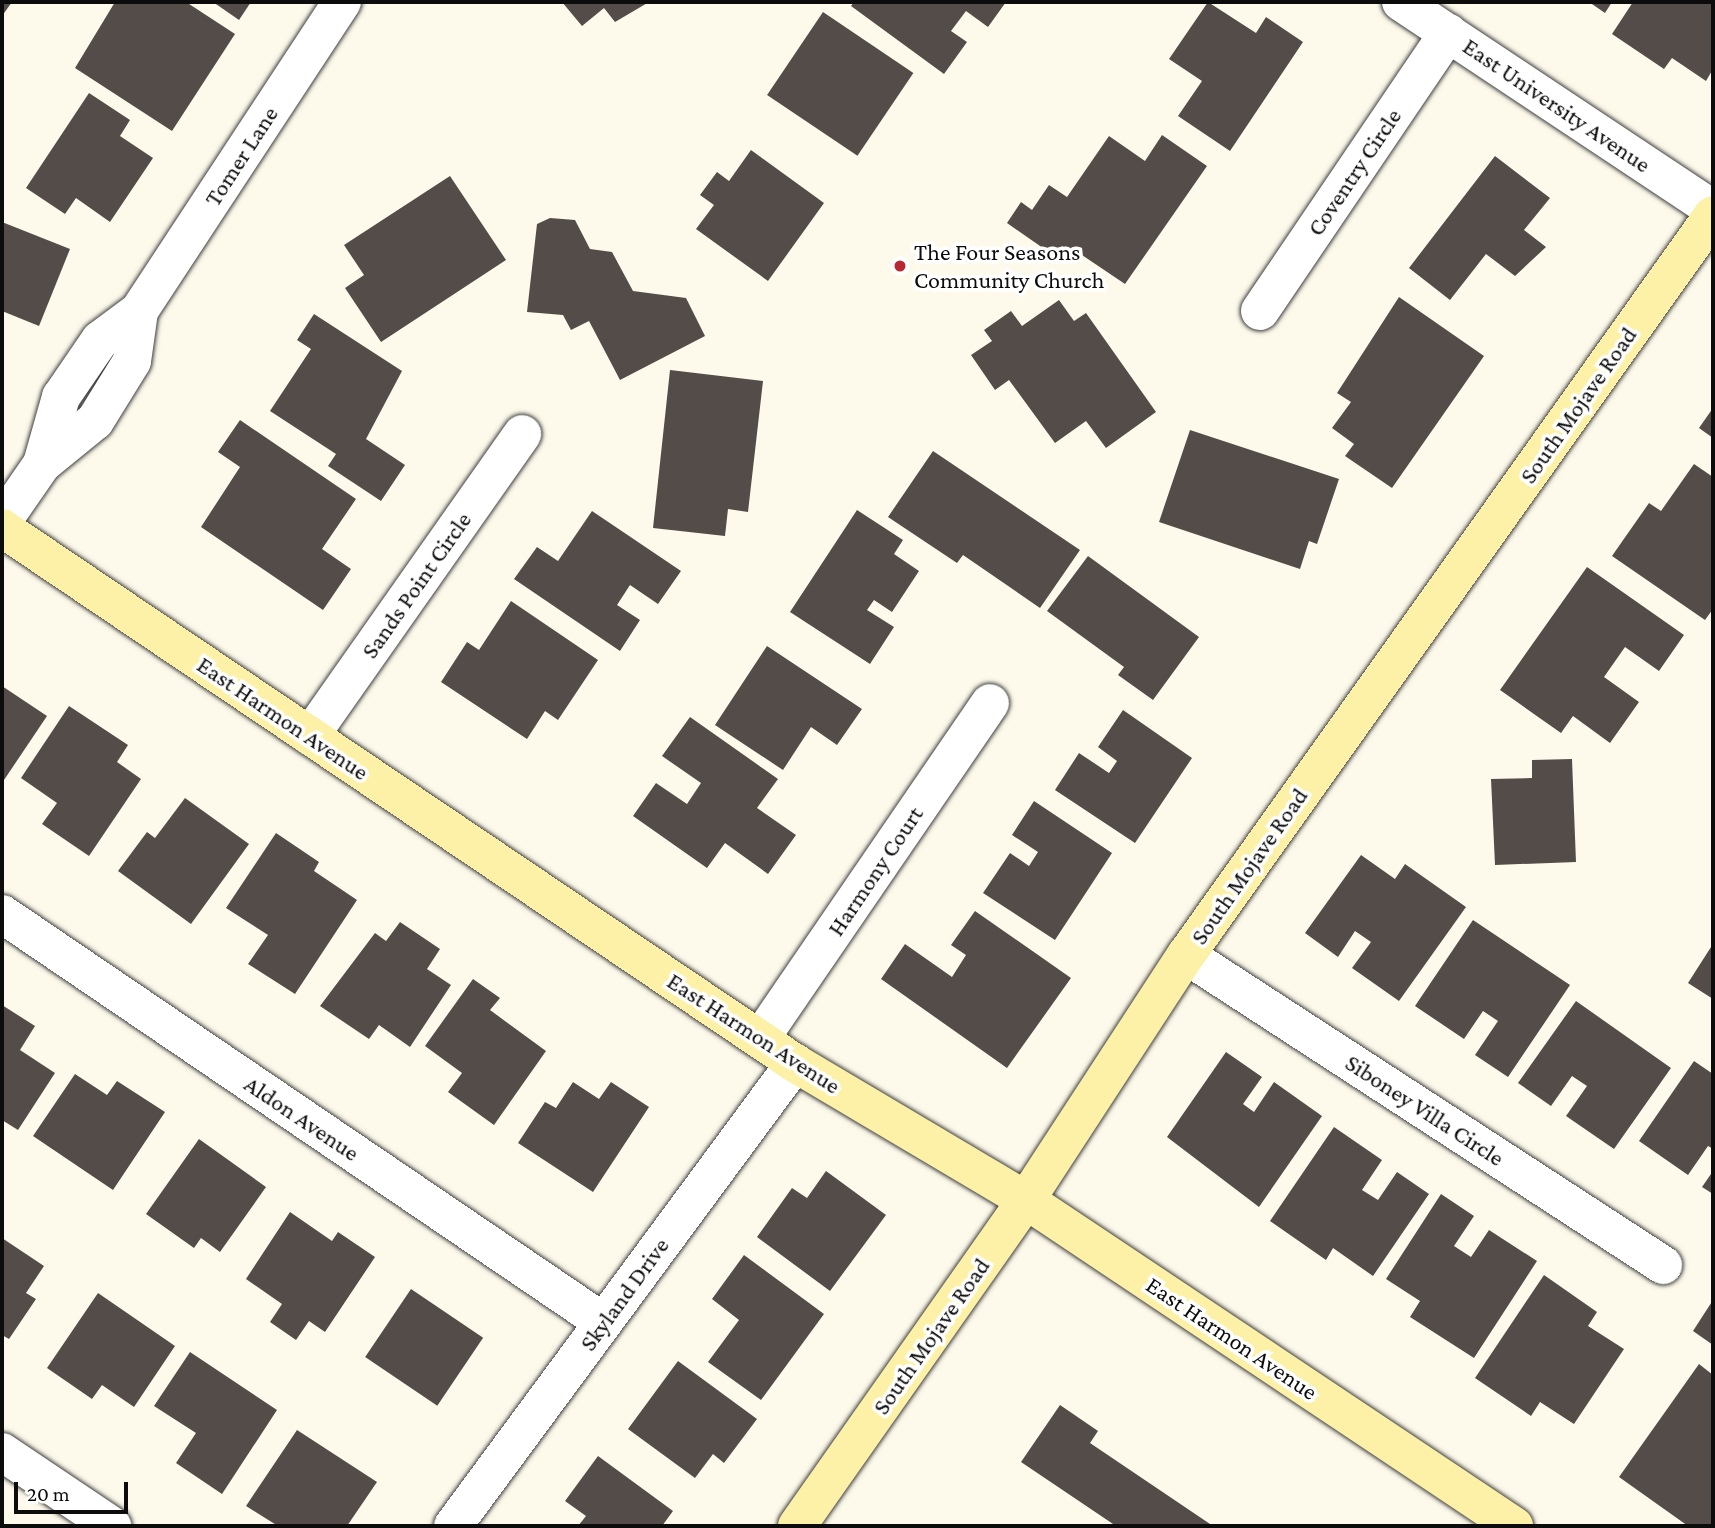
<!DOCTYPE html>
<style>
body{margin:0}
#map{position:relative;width:1715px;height:1528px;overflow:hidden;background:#fefaeb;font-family:"Crimson Pro",serif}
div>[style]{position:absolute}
.building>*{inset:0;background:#544c48;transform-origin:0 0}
.roads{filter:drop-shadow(0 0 2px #3f3f3f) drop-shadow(0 0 2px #3f3f3f)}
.street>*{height:38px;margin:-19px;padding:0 19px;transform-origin:19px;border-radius:19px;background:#fff}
.secondary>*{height:38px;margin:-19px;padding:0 19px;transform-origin:19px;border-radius:19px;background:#fdf1a7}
.dots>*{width:19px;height:19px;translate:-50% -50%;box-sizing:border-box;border:4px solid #fff;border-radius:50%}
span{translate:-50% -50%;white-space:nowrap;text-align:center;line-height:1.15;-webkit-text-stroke:7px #fff;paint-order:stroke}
.street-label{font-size:24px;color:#0c0c0c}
.poi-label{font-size:24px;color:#0c0c0c}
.left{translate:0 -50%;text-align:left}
.frame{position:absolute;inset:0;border:4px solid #0c0c0c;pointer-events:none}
.scale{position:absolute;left:14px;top:1482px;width:114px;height:32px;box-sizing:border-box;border:4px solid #0c0c0c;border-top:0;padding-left:9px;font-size:21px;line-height:24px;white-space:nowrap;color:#0c0c0c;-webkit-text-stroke:5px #fff;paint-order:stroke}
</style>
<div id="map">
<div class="building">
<div style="clip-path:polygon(2px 2px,12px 2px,2px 16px)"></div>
<div style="clip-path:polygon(115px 2px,186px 2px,235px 34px,172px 131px,75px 68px)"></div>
<div style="clip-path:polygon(213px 2px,251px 2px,239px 20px)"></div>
<div style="clip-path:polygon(562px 2px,649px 2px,615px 22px,604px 8px,582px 26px)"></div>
<div style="clip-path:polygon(854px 2px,1006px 2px,988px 27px,966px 11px,951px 31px,967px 42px,944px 74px,851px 6px)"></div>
<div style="clip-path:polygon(1208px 2px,1256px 33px,1266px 17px,1303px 42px,1230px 151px,1178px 116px,1202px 81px,1169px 59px)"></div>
<div style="clip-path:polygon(1589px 2px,1612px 2px,1605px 13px)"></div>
<div style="clip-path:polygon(1633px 2px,1713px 2px,1713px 69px,1706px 81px,1672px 58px,1664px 69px,1612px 34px)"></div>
<div style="left:823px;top:12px;width:109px;height:100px;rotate:34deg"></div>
<div style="clip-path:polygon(89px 93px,130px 120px,120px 136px,153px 158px,110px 222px,76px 198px,65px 214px,26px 188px)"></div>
<div style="clip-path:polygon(1162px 135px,1207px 166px,1125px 284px,1073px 249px,1063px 262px,1007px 223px,1021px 202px,1032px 210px,1049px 185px,1067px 197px,1109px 136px,1145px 161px)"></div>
<div style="clip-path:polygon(751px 150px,824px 203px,768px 281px,696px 229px,714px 205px,700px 195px,717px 172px,729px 181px)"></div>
<div style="clip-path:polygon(1495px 156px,1550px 198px,1524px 230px,1546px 247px,1515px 276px,1486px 254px,1450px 300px,1409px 268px)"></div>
<div style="clip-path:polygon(450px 176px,506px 260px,381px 342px,345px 288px,364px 275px,344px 245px)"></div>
<div style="clip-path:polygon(550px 218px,575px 220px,590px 249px,612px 252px,633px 291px,686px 298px,705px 336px,620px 380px,589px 321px,571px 330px,563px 315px,527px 312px,537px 224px)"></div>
<div style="clip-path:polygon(2px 222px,70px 249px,39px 326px,2px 311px)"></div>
<div style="clip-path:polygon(1399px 297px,1484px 356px,1392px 488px,1345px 456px,1354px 444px,1332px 428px,1351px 402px,1337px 393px)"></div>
<div style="clip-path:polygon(1059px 300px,1074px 321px,1086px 313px,1156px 412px,1106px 448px,1086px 421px,1055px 443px,1009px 380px,995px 390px,971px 355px,992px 341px,984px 330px,1011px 311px,1022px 326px)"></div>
<div style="clip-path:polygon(314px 314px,402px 371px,366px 439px,405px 465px,381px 501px,328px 466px,336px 454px,270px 411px,311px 349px,297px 340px)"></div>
<div style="clip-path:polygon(670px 370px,763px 381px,748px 512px,728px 509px,725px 536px,653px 528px)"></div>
<div style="clip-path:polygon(1713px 408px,1713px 438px,1699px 428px)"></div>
<div style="clip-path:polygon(240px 420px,356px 499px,322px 549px,351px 569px,323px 610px,201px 527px,240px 467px,218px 452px)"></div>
<div style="clip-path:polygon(1190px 430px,1339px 479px,1317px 544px,1309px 541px,1300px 569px,1159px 522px)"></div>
<div style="clip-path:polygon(933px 451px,1080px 550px,1040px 608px,963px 555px,957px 563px,888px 517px)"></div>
<div style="clip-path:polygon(1694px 464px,1713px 477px,1713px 609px,1705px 620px,1612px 556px,1649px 503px,1661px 511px)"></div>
<div style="clip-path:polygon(857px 510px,903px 540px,894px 554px,919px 571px,892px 612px,874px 600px,867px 610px,894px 627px,870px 664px,790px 612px)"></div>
<div style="clip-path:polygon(592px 511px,681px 571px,658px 604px,630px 585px,617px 605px,640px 620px,620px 651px,514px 579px,537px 547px,558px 561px)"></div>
<div style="clip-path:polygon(1088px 556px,1199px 637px,1153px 700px,1118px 675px,1124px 667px,1047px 611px)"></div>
<div style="clip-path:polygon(1587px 567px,1684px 635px,1659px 671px,1625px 647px,1604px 677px,1639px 702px,1610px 743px,1573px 716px,1561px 733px,1500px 690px)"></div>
<div style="clip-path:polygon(511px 601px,598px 660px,558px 720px,545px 711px,527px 739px,441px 682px,467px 642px,479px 650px)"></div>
<div style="clip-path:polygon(767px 646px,862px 709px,837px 745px,811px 727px,783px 770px,715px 725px)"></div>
<div style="clip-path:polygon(2px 686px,47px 716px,2px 783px)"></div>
<div style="clip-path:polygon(69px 706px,128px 745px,117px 762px,141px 779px,89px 856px,42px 824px,57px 803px,21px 778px)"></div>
<div style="clip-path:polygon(1123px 710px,1192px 758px,1135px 843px,1055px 790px,1079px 753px,1109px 773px,1117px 761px,1098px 747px)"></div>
<div style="clip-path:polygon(690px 717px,778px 779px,757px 808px,796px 835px,768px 874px,725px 843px,707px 868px,633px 816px,656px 783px,687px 804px,701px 783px,662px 756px)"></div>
<div style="clip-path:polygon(1572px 759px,1576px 862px,1495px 865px,1491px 779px,1532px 778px,1532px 760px)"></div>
<div style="clip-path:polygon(185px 798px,249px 844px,191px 924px,118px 871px,147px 832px,155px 838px)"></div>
<div style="clip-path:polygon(1034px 801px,1112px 853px,1055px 940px,983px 893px,1010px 853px,1029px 866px,1038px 852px,1012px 835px)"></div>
<div style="clip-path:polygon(276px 833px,319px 862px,314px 871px,357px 900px,295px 994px,248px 964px,268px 935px,226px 908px)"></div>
<div style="clip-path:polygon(1361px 855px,1395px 879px,1405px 864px,1466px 907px,1399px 1001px,1352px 968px,1371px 942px,1355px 931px,1338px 957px,1305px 933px)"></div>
<div style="clip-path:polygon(975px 911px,1071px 978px,1007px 1068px,881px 979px,905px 944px,952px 977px,966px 955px,951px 945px)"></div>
<div style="clip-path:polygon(1473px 920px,1570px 985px,1508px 1077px,1475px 1055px,1498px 1021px,1483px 1011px,1464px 1039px,1415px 1006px)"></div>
<div style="clip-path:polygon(400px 922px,440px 949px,427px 969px,451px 985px,410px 1047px,379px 1025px,369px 1039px,320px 1006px,375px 933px,386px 941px)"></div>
<div style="clip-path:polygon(1711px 947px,1713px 949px,1713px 999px,1688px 983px)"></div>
<div style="clip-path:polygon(473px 979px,500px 998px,490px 1010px,546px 1051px,494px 1125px,448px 1092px,462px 1073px,425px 1046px)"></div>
<div style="clip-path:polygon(1576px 1001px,1671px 1068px,1614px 1149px,1566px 1116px,1587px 1086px,1572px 1076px,1551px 1106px,1518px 1083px)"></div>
<div style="clip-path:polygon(2px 1005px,35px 1026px,20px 1050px,55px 1073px,18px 1130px,2px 1120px)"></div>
<div style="clip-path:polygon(1226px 1052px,1262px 1077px,1243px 1104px,1254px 1112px,1274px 1082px,1322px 1116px,1259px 1207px,1167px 1137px)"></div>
<div style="clip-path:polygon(1694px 1061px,1713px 1074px,1713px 1149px,1708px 1146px,1688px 1175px,1639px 1141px)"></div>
<div style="clip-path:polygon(75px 1074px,107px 1095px,117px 1081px,165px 1112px,113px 1190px,33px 1136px)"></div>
<div style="clip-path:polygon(573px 1082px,599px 1099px,611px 1082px,649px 1107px,593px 1192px,518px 1143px,545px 1102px,556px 1108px)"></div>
<div style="clip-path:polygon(1334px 1127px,1382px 1160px,1362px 1190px,1378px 1200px,1397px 1172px,1429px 1194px,1373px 1276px,1333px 1248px,1326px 1260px,1270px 1221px)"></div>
<div style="clip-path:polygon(199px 1139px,266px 1187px,220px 1252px,201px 1238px,194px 1248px,146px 1214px)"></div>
<div style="clip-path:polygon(826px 1171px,886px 1215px,830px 1291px,757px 1237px,792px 1188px,807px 1198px)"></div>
<div style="clip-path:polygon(1713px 1171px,1713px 1194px,1702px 1187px)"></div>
<div style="clip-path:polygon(1441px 1194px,1474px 1216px,1454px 1246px,1471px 1257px,1489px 1230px,1537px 1261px,1474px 1358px,1410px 1317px,1420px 1301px,1386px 1279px)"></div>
<div style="clip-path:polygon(290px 1212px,332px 1241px,338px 1232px,375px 1257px,325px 1332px,309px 1321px,296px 1340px,270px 1322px,282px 1304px,246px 1279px)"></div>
<div style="clip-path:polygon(2px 1238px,44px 1266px,26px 1293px,36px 1299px,9px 1339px,2px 1335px)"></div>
<div style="clip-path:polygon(744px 1255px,824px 1314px,761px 1400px,708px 1362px,739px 1320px,712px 1299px)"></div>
<div style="clip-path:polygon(1544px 1275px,1597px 1312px,1588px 1326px,1624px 1349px,1574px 1424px,1540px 1402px,1531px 1416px,1475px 1378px)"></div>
<div style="left:411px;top:1289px;width:87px;height:82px;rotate:34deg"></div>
<div style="clip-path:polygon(98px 1293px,175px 1346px,134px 1407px,102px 1385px,92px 1399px,47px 1368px)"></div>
<div style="clip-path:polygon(1713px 1300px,1713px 1345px,1693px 1331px)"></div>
<div style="clip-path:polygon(190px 1352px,277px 1410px,222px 1494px,176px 1463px,196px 1433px,154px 1406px)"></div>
<div style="clip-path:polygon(678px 1361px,757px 1419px,724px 1463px,713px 1454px,695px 1478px,628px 1429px)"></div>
<div style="clip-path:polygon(1699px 1364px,1713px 1375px,1713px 1526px,1688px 1526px,1619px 1477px)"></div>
<div style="clip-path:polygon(1060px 1405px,1098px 1431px,1090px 1443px,1213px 1526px,1116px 1526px,1021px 1462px)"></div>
<div style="clip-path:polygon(297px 1430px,377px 1482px,347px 1526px,278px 1526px,246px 1506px)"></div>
<div style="clip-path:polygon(598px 1456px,673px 1511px,662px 1526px,578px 1526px,586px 1516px,565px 1501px)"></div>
</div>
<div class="roads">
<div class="street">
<div style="left:1401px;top:2px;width:374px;rotate:33.6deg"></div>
<div style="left:1260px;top:311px;width:336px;rotate:-55.9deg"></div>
<div style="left:42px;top:464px;width:70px;rotate:-74.2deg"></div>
<div style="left:61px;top:397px;width:69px;rotate:-55.6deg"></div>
<div style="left:100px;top:340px;width:49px;rotate:-36.6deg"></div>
<div style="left:139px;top:311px;width:370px;rotate:-56.7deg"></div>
<div style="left:2px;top:522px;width:70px;rotate:-55.4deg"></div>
<div style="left:42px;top:464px;width:68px;rotate:-39.1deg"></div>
<div style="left:95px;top:421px;width:70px;rotate:-58.3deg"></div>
<div style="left:132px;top:361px;width:50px;rotate:-82deg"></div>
<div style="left:310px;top:736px;width:369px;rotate:-54.9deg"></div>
<div style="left:2px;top:914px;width:726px;rotate:34.17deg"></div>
<div style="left:1186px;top:955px;width:569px;rotate:33.02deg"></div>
<div style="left:760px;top:1039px;width:407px;rotate:-55.6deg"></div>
<div style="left:2px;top:1452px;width:133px;rotate:33.9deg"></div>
<div style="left:453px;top:1526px;width:576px;rotate:-53.55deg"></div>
</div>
<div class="secondary">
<div style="left:2px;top:528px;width:957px;rotate:34.01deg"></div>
<div style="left:795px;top:1063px;width:269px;rotate:30.7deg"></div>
<div style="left:1026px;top:1200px;width:587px;rotate:33.74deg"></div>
<div style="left:797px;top:1526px;width:398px;rotate:-54.9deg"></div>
<div style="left:1026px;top:1200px;width:293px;rotate:-56.9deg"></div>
<div style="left:1186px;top:955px;width:908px;rotate:-54.54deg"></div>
</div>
</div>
<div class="dots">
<div style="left:900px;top:266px;background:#b72833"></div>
</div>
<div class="street-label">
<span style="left:1557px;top:105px;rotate:34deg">East University Avenue</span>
<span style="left:241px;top:156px;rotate:-57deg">Tomer Lane</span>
<span style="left:1354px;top:172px;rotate:-56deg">Coventry Circle</span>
<span style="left:1578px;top:405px;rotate:-55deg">South Mojave Road</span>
<span style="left:416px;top:585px;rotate:-55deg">Sands Point Circle</span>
<span style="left:283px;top:718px;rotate:34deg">East Harmon Avenue</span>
<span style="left:1249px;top:866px;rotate:-55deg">South Mojave Road</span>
<span style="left:875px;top:871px;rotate:-56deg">Harmony Court</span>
<span style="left:754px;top:1033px;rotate:33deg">East Harmon Avenue</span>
<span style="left:1425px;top:1110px;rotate:33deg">Siboney Villa Circle</span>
<span style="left:302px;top:1118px;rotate:34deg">Aldon Avenue</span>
<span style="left:624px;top:1294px;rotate:-54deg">Skyland Drive</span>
<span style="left:931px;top:1336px;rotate:-55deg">South Mojave Road</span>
<span style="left:1232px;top:1338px;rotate:34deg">East Harmon Avenue</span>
</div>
<div class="poi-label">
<span class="left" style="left:914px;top:266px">The Four Seasons<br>Community Church</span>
</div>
<div class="frame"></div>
<div class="scale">20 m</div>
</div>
